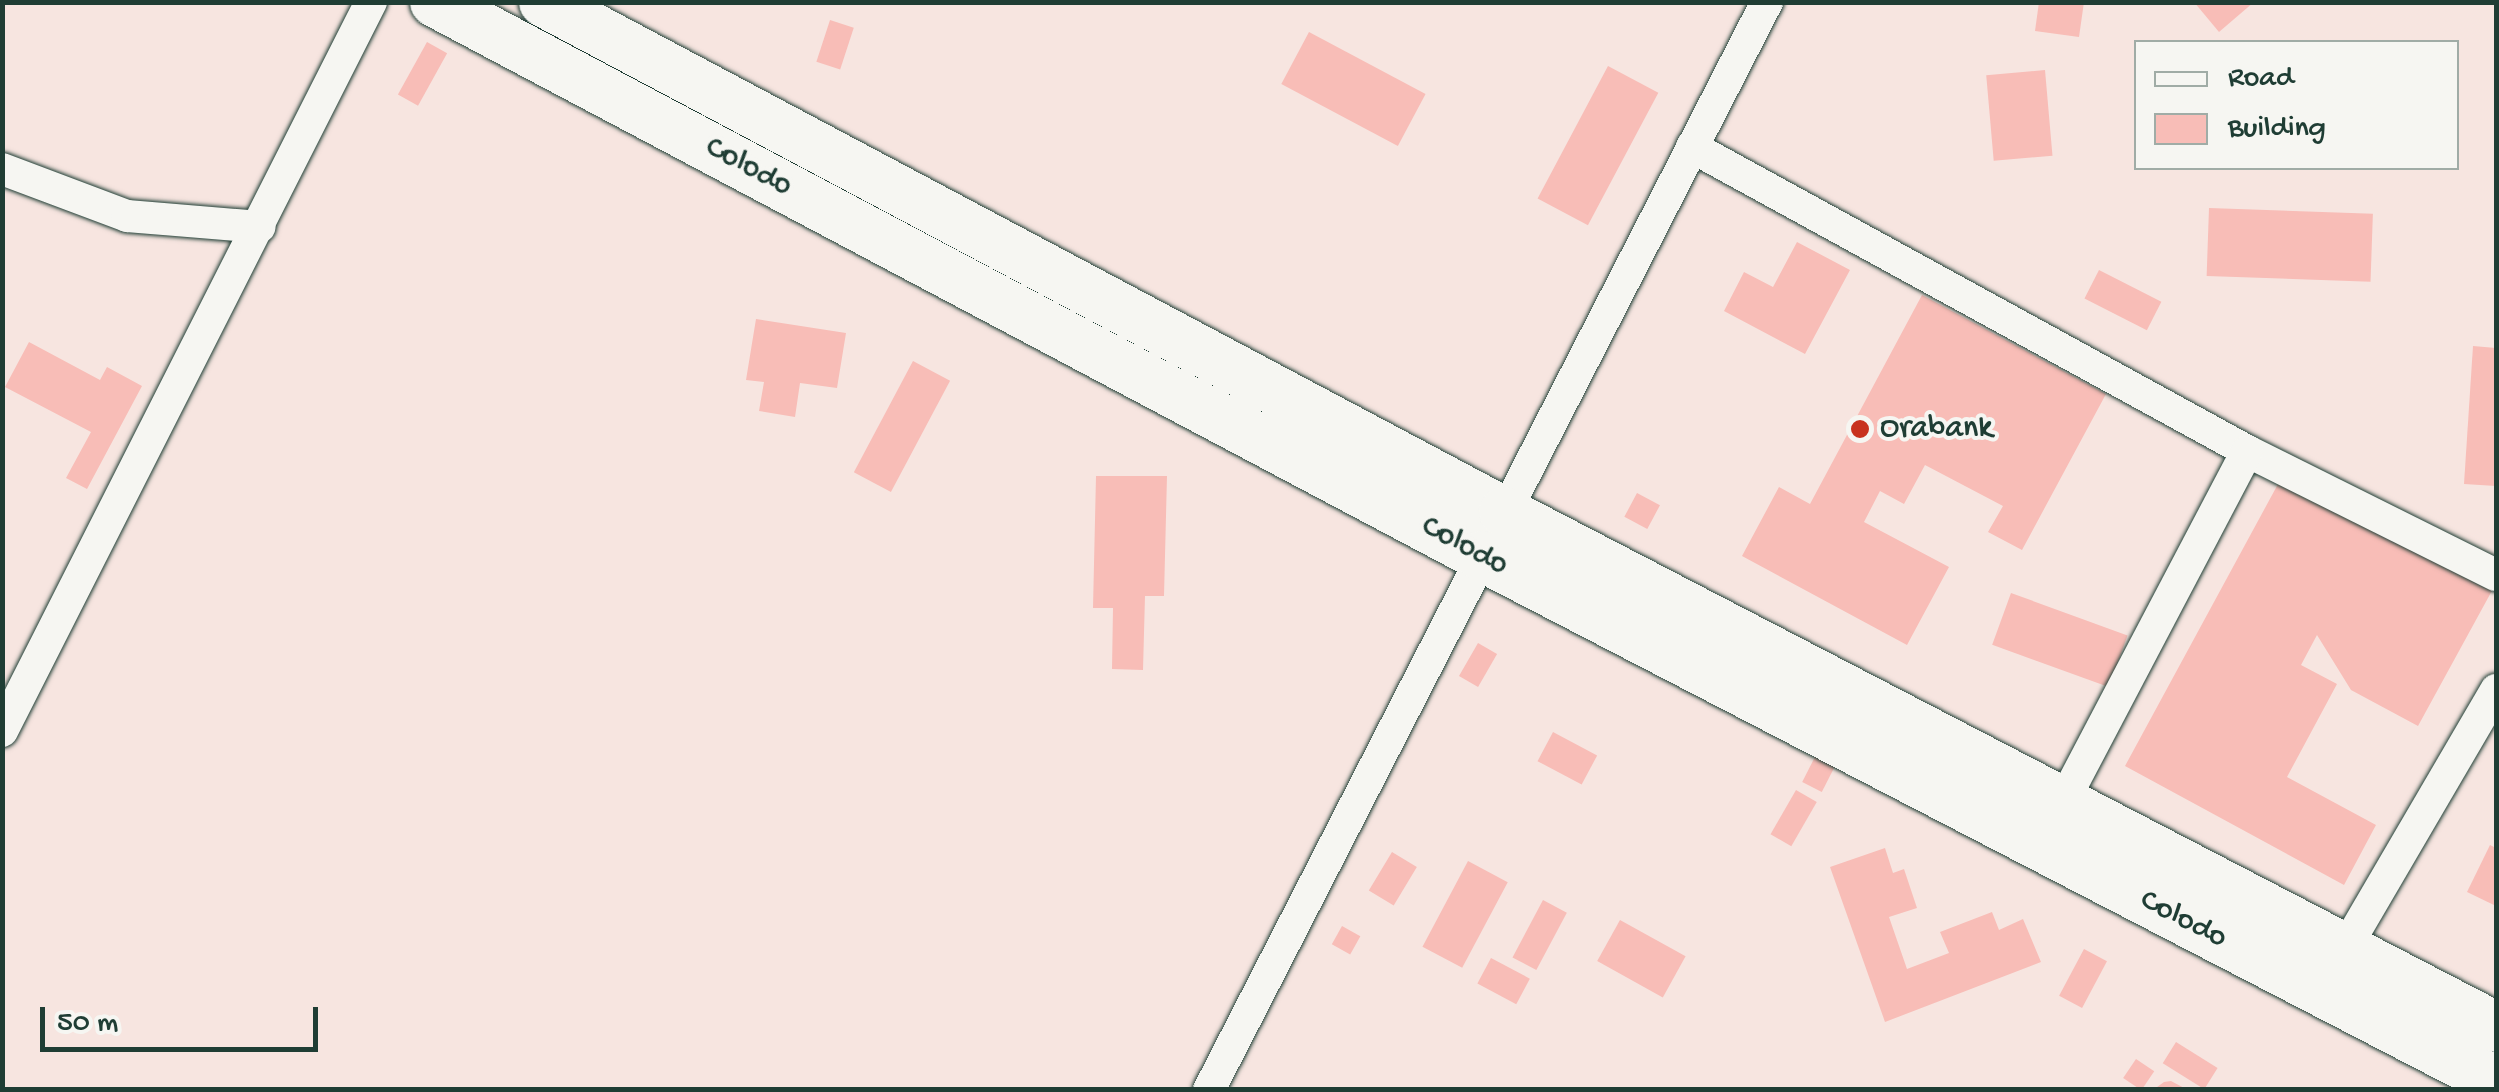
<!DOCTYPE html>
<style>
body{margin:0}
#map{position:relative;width:2499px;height:1092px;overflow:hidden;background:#f7e5e0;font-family:"Gochi Hand",sans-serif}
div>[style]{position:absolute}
.building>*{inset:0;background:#f8bdb7;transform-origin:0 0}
.roads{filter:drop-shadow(0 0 2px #1f3d34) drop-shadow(0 0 2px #1f3d34)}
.street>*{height:32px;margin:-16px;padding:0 16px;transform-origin:16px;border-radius:16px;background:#f6f6f2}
.primary>*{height:50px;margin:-25px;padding:0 25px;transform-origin:25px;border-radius:25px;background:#f6f6f2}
.dots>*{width:28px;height:28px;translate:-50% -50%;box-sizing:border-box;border:5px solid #f6f6f2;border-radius:50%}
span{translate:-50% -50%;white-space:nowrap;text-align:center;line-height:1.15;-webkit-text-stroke:8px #f6f6f2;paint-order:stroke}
.street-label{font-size:32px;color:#1f3d34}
.poi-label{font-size:32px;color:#1f3d34}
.left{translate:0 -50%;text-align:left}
.frame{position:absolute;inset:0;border:5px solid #1f3d34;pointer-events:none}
.legend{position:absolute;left:2134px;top:40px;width:325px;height:130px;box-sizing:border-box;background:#f6f6f2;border:2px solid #a0aca6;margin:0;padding:12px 18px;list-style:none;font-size:30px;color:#1f3d34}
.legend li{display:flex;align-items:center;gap:20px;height:50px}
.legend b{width:50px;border:2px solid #a0aca6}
.scale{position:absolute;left:40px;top:1007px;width:278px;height:45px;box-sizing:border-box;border:5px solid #1f3d34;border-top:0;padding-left:12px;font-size:30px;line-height:35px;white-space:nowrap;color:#1f3d34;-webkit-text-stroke:8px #f6f6f2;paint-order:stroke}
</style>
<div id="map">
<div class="building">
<div style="clip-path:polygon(2039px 2px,2084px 2px,2079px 37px,2035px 31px)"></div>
<div style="clip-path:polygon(2194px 2px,2254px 2px,2219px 32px)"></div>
<div style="left:830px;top:20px;width:25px;height:44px;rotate:18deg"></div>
<div style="left:1309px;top:32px;width:132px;height:59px;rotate:28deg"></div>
<div style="left:427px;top:42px;width:23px;height:60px;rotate:29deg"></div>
<div style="left:1608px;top:66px;width:57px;height:150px;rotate:28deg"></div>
<div style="left:2045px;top:70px;width:86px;height:59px;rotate:85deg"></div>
<div style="left:2209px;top:208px;width:164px;height:68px;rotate:2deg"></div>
<div style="clip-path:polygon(1797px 242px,1850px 270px,1805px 354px,1724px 311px,1744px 272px,1773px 287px)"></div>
<div style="left:2099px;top:270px;width:70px;height:32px;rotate:27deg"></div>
<div style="clip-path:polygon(1922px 295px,2106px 394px,2022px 550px,1988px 532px,2003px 506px,1925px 465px,1904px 504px,1880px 491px,1864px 522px,1949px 567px,1907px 645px,1742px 556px,1779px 487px,1810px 504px)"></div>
<div style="clip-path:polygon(756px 319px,846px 333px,837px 388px,800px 383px,795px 417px,759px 411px,764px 382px,746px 380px)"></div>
<div style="clip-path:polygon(29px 342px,100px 380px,107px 367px,142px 386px,87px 489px,66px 478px,91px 432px,5px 387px)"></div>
<div style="clip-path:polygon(2473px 346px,2496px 348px,2496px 486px,2464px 484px)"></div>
<div style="left:913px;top:361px;width:42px;height:126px;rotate:28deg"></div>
<div style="clip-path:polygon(2284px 473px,2494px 587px,2418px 726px,2351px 690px,2317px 635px,2301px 665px,2337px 684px,2287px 777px,2376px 825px,2344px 885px,2125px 766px)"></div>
<div style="clip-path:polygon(1096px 476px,1167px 476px,1164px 596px,1145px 596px,1143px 670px,1112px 669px,1113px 608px,1093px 608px)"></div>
<div style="left:1637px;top:493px;width:26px;height:27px;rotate:28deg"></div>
<div style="left:2011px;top:593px;width:124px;height:55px;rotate:20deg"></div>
<div style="left:1478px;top:643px;width:22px;height:38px;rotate:30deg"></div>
<div style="left:1553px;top:732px;width:50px;height:33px;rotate:28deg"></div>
<div style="left:1819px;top:749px;width:22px;height:37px;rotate:27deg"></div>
<div style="left:1796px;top:790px;width:24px;height:51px;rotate:30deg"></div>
<div style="clip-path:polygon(2490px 845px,2496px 848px,2496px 906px,2467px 892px)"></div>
<div style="clip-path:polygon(1885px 848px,1893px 873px,1904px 869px,1917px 908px,1889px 917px,1907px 969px,1949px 953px,1940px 932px,1992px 912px,1999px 930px,2023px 919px,2041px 962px,1885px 1022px,1830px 867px)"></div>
<div style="left:1392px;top:852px;width:29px;height:45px;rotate:31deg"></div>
<div style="left:1468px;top:861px;width:45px;height:97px;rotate:28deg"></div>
<div style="left:1543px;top:900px;width:27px;height:65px;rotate:28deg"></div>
<div style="left:1620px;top:920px;width:75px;height:47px;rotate:29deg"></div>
<div style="left:1342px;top:926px;width:21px;height:21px;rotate:29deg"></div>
<div style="left:2084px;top:949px;width:26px;height:53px;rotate:28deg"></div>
<div style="left:1491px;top:958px;width:44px;height:29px;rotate:28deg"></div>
<div style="left:2176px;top:1042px;width:49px;height:25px;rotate:32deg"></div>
<div style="left:2136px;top:1059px;width:22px;height:23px;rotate:34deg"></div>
<div style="clip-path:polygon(2171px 1081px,2188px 1090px,2153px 1090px,2164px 1082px)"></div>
</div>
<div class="roads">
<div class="street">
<div style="left:1692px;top:147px;width:633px;rotate:28.71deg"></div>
<div style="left:2247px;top:451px;width:278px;rotate:26.5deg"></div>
<div style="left:2px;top:169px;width:134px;rotate:20.6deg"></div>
<div style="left:127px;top:216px;width:133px;rotate:4.7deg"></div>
<div style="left:2px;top:731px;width:817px;rotate:-63.15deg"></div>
<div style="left:2063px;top:802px;width:396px;rotate:-62.3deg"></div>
<div style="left:2346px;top:947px;width:298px;rotate:-59.7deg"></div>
<div style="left:1209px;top:1090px;width:1223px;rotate:-62.85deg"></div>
</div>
<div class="primary">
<div style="left:435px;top:2px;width:1184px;rotate:27.91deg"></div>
<div style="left:1481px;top:556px;width:1143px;rotate:27.39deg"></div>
<div style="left:544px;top:2px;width:1087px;rotate:27.98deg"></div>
<div style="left:1504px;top:512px;width:1118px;rotate:27.44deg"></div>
</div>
</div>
<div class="dots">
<div style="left:1860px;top:429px;background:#c8321e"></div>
</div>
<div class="street-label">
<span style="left:748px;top:168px;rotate:28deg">Colodo</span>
<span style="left:1464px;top:547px;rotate:28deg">Colodo</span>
<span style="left:2183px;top:920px;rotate:27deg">Colodo</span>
</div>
<div class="poi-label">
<span class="left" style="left:1880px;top:429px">Orabank</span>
</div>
<div class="frame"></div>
<ul class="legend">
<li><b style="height:12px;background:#f6f6f2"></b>Road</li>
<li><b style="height:28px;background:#f8bdb7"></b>Building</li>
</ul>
<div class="scale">50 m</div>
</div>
